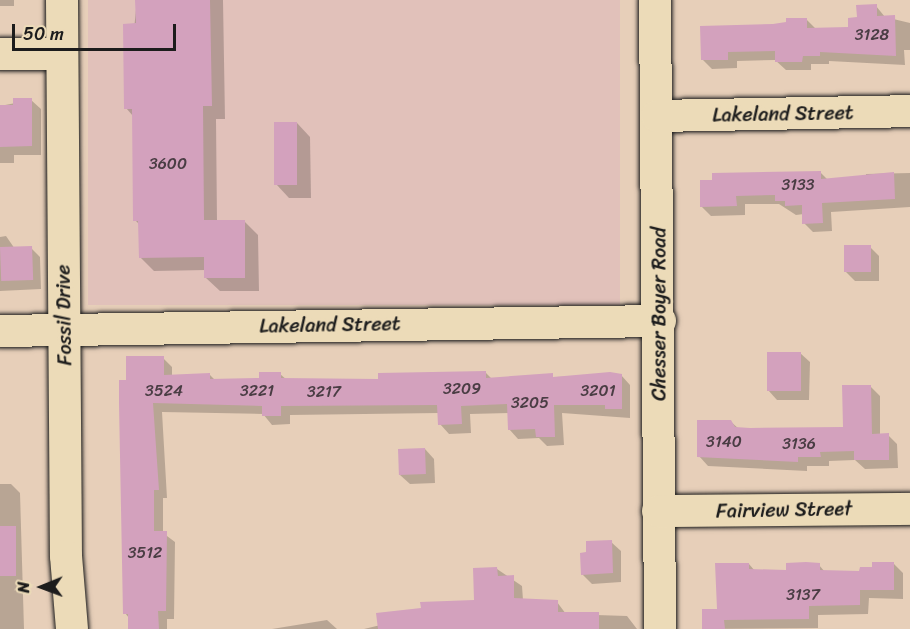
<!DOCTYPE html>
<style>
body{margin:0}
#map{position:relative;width:910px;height:629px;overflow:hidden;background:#e7cfb9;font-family:Sriracha,sans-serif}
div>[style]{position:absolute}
.built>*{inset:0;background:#e1c1ba;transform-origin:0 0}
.shadow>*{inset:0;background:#0003;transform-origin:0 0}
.building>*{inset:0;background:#d3a1bd;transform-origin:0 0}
.roads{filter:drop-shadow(0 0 2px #1c1c1c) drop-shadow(0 0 2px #1c1c1c)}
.minor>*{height:32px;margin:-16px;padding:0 16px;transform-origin:16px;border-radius:16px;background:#ecdbb8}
span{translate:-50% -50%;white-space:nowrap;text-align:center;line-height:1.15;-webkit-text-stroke:4.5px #ecdbb8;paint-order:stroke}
.number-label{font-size:16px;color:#4a3d44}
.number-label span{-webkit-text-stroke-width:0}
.street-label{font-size:20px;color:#1c1c1c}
.north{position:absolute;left:12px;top:557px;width:60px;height:60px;-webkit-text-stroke:4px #ecdbb8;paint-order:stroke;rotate:269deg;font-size:16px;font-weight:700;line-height:24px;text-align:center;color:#1c1c1c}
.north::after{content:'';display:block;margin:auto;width:21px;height:27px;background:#1c1c1c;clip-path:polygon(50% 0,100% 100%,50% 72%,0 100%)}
.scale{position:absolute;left:12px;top:24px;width:164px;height:27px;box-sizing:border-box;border:3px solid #1c1c1c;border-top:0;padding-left:8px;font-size:18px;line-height:21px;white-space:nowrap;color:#1c1c1c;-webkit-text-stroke:4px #ecdbb8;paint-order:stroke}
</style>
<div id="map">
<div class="built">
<div style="left:88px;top:0;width:532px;height:305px"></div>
</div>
<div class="shadow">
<div style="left:0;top:0;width:14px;height:6px"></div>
<div style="clip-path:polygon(137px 0,223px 0,225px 119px,216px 119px,217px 222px,244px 221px,258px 235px,259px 291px,220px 291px,206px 278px,206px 270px,154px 271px,140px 257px,140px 225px,135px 220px,133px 116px,126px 108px)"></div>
<div style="clip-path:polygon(876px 6px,885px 17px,910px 23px,910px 50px,904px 50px,905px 65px,829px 61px,829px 64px,811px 64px,811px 70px,786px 70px,775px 60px,737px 61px,737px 68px,712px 69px,702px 59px,773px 26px,806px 19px,816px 29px,849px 29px)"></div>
<div style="clip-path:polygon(31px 100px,41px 109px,41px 155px,14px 155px,14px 163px,0 163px,0 106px)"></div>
<div style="clip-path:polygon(297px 123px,310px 137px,311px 198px,289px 198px,276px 184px)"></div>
<div style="clip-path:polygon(820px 172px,829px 181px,866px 179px,866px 174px,910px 173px,910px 207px,831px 212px,832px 231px,813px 232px,804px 223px,804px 214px,796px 215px,779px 204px,745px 204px,745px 215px,711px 216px,702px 207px,701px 182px)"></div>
<div style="clip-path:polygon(6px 236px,15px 249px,31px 248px,40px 257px,41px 289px,0 291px,0 237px)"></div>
<div style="clip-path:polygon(870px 247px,879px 256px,879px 281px,855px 281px,846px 272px)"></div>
<div style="clip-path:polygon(800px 353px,810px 362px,809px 400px,777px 400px,768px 390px)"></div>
<div style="clip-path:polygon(163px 358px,172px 367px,172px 376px,210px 375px,215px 380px,260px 379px,280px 374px,287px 380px,380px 380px,486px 373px,492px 379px,621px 375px,630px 385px,630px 418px,562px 413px,564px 445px,547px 446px,539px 438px,518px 439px,509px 429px,509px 413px,470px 414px,471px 433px,449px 434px,440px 424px,439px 413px,290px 415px,290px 424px,272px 425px,263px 414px,162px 412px,167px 498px,163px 498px,163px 533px,175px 542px,174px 619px,167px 619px,167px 629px,128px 629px,129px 618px,125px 613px,127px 381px)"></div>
<div style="clip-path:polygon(870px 386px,880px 396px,880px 435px,888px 435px,897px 444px,898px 468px,865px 469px,855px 460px,829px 461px,829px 466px,807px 466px,807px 471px,708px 466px,699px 456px,730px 421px,739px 429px,845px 429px)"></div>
<div style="clip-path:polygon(425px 449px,434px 459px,435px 483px,410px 484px,400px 475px)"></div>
<div style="clip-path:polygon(0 484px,11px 484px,20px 493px,24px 629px,0 629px)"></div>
<div style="clip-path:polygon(611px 542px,621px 551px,621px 582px,592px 584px,582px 574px)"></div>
<div style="clip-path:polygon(749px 564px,755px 571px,787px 571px,819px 565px,825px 572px,861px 572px,894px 564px,903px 573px,903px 599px,869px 598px,868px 614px,818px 615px,818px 628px,703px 629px)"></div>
<div style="clip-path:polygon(497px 569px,522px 586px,523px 600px,557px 602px,566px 614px,627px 616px,637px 629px,364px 629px,476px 602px)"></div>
<div style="clip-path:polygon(327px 620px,337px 629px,272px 629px)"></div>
</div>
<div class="building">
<div style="clip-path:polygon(135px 0,210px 0,212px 106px,203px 106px,204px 220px,245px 220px,245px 278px,204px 278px,204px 257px,139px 258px,138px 221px,133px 221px,132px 109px,124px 109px,123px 24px,136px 23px)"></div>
<div style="clip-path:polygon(877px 4px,877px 16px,895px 15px,896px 56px,820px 52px,820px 56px,803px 56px,802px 62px,775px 62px,775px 51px,728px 52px,728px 60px,701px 60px,700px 26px,773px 24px,786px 22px,786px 18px,807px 18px,807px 28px,848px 27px,848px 18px,857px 17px,856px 5px)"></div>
<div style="clip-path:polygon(13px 98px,32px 98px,32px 146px,0 147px,0 105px,13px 105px)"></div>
<div style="left:274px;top:122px;width:23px;height:63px"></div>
<div style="clip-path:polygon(821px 171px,821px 179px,894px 172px,895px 199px,822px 203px,823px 223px,802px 224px,802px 205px,785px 206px,785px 201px,775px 201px,775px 195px,736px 196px,737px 206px,700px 207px,700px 180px,712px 180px,712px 173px)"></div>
<div style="left:844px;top:245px;width:27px;height:27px"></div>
<div style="left:32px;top:246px;width:34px;height:32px;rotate:88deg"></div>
<div style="left:767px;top:352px;width:34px;height:39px"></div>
<div style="clip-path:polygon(126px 356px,164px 356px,164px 375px,210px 373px,210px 379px,259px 378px,259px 372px,281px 372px,281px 378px,378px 379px,378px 373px,486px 371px,486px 378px,553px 373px,553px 377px,610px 372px,622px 374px,622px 409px,605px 409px,605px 405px,554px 405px,555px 437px,536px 437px,535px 429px,508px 430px,507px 404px,461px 406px,462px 424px,438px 425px,437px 405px,281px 406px,281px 416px,262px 416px,262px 406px,153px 403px,159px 490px,154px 490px,154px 531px,167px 531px,166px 611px,158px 611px,159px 629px,128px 629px,128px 614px,123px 614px,119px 403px,119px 380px,126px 380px)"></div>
<div style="clip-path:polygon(842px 385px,871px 385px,872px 434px,889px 433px,889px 460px,854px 460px,854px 451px,820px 452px,821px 457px,798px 457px,798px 462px,697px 457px,697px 420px,731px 420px,735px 427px,750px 428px,843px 427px)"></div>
<div style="left:425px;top:448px;width:26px;height:27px;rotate:88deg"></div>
<div style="left:0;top:526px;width:16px;height:50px"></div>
<div style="clip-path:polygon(612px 540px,613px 573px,581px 575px,580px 553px,586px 552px,586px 541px)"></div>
<div style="clip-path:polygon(806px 562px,820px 563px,820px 570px,859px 571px,860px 567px,872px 567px,872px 562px,894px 562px,894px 590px,860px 590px,860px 605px,809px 606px,809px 619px,724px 620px,725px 629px,702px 629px,702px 609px,717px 609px,715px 563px,749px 563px,749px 569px,786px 570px,786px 563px)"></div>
<div style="clip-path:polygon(497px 567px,498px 576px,514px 575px,514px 598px,558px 600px,558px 612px,599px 612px,599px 629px,378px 629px,376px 613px,421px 608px,420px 602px,474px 600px,473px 568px)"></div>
</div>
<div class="roads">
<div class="minor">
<div style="left:62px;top:0;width:556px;rotate:89.59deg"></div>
<div style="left:66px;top:556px;width:73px;rotate:85.3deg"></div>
<div style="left:655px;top:0;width:629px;rotate:89.54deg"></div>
<div style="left:0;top:54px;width:62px"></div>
<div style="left:657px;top:116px;width:253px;rotate:-1.1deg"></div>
<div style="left:0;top:331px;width:660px;rotate:-0.87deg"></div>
<div style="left:658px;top:511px;width:252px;rotate:-0.5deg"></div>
</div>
</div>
<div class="number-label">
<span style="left:872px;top:35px">3128</span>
<span style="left:168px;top:164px">3600</span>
<span style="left:798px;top:185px">3133</span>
<span style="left:462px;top:389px">3209</span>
<span style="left:164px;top:391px">3524</span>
<span style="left:257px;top:391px">3221</span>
<span style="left:598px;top:391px">3201</span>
<span style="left:324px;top:392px">3217</span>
<span style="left:530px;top:403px">3205</span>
<span style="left:724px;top:442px">3140</span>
<span style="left:799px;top:444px">3136</span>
<span style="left:145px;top:553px">3512</span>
<span style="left:803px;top:595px">3137</span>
</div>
<div class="street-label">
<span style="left:783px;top:114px;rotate:-1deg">Lakeland Street</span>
<span style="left:659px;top:314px;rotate:-90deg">Chesser Boyer Road</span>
<span style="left:64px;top:315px;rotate:-91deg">Fossil Drive</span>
<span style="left:330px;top:325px;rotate:-1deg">Lakeland Street</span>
<span style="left:784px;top:510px;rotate:-1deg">Fairview Street</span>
</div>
<div class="north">N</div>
<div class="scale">50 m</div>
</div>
